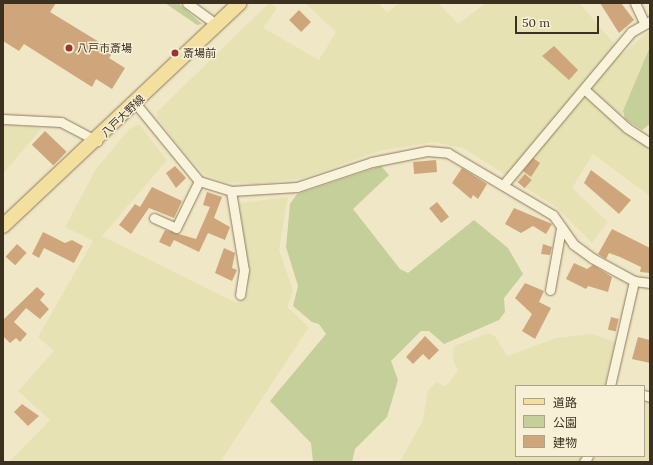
<!DOCTYPE html>
<meta charset="utf-8">
<style>
body{margin:0}
#map{position:relative;width:653px;height:465px;overflow:hidden;background:#f0e7c7;font-family:Lora,"Noto Sans JP",serif}
div>[style]{position:absolute}
.farmland>*{inset:0;background:#e6e2b4}
.green>*{inset:0;background:#c4cf9a}
.building>*{inset:0;background:#cfa67c;transform-origin:0 0}
.roads{filter:drop-shadow(0 0 1px #8c7a5b) drop-shadow(0 0 1px #8c7a5b)}
.minor>*{height:9px;margin:-4.5px;padding:0 4.5px;transform-origin:4.5px;border-radius:4.5px;background:#faf3db}
.primary>*{height:14px;margin:-7px;padding:0 7px;transform-origin:7px;border-radius:7px;background:#f3e09f}
.dots>*{width:11px;height:11px;translate:-50% -50%;box-sizing:border-box;border:2px solid #f7f0d7;border-radius:50%}
span{translate:-50% -50%;white-space:nowrap;text-align:center;line-height:1.15;-webkit-text-stroke:3px #f7f0d7;paint-order:stroke}
.poi-label{font-size:11px;color:#3c3020}
.left{translate:0 -50%;text-align:left}
.street-label{font-size:11px;color:#3c3020}
.frame{position:absolute;inset:0;border:4px solid #3c3020;pointer-events:none}
.legend{position:absolute;left:515px;top:385px;width:130px;height:72px;box-sizing:border-box;background:#f7f0d7;border:1px solid #aca38e;margin:0;padding:5px 7px;list-style:none;font-size:12px;color:#3c3020}
.legend li{display:flex;align-items:center;gap:8px;height:20px}
.legend b{width:20px;border:1px solid #aca38e}
.scale{position:absolute;left:515px;top:16px;width:84px;height:18px;box-sizing:border-box;border:2px solid #3c3020;border-top:0;padding-left:5px;font-size:12px;line-height:14px;white-space:nowrap;color:#3c3020;-webkit-text-stroke:3px #f7f0d7;paint-order:stroke}
</style>
<div id="map">
<div class="farmland">
<div style="clip-path:polygon(269px 3px,277px 8px,263px 28px,319px 60px,336px 32px,305px 3px,378px 3px,387px 13px,399px 3px,438px 3px,458px 24px,486px 3px,579px 3px,623px 54px,650px 30px,650px 53px,617px 124px,650px 148px,650px 196px,593px 154px,572px 188px,608px 222px,592px 243px,556px 207px,463px 148px,434px 142px,379px 151px,304px 178px,257px 184px,225px 182px,205px 175px,178px 145px,157px 117px,157px 112px)"></div>
<div style="clip-path:polygon(139px 124px,167px 160px,102px 236px,237px 303px,249px 292px,240px 203px,288px 197px,279px 250px,293px 290px,287px 307px,309px 327px,220px 462px,9px 462px,50px 420px,18px 391px,54px 351px,38px 337px,93px 241px,65px 227px,96px 169px,129px 129px)"></div>
<div style="clip-path:polygon(3px 126px,42px 128px,3px 174px)"></div>
<div style="clip-path:polygon(488px 333px,495px 336px,507px 356px,556px 338px,592px 334px,615px 342px,605px 383px,611px 386px,516px 386px,516px 456px,644px 456px,644px 398px,650px 401px,650px 462px,400px 462px,423px 420px,428px 390px,437px 382px,445px 387px,458px 371px,453px 360px,454px 346px)"></div>
</div>
<div class="green">
<div style="clip-path:polygon(165px 3px,178px 3px,202px 24px,197px 25px)"></div>
<div style="clip-path:polygon(650px 47px,650px 124px,642px 130px,625px 119px,623px 111px)"></div>
<div style="clip-path:polygon(381px 166px,389px 175px,353px 209px,400px 269px,408px 273px,474px 220px,508px 248px,523px 274px,504px 298px,505px 312px,499px 320px,444px 344px,429px 331px,421px 331px,391px 361px,398px 380px,387px 417px,355px 449px,352px 462px,313px 462px,311px 443px,270px 401px,326px 334px,319px 324px,312px 322px,293px 306px,298px 286px,286px 247px,290px 204px,297px 194px)"></div>
</div>
<div class="building">
<div style="clip-path:polygon(3px 3px,56px 3px,50px 12px,114px 51px,109px 58px,125px 68px,112px 89px,96px 79px,92px 87px,24px 44px,19px 51px,3px 41px)"></div>
<div style="clip-path:polygon(600px 3px,621px 3px,634px 20px,619px 33px)"></div>
<div style="left:299px;top:10px;width:17px;height:14px;rotate:45deg"></div>
<div style="clip-path:polygon(554px 46px,578px 70px,569px 80px,542px 56px)"></div>
<div style="left:45px;top:131px;width:30px;height:19px;rotate:44deg"></div>
<div style="clip-path:polygon(533px 158px,540px 163px,531px 177px,523px 171px)"></div>
<div style="left:436px;top:160px;width:12px;height:23px;rotate:85deg"></div>
<div style="clip-path:polygon(175px 166px,186px 178px,176px 188px,166px 173px)"></div>
<div style="clip-path:polygon(462px 168px,487px 184px,478px 199px,473px 195px,471px 199px,452px 183px)"></div>
<div style="clip-path:polygon(591px 170px,631px 200px,619px 214px,584px 183px)"></div>
<div style="left:525px;top:174px;width:9px;height:11px;rotate:41deg"></div>
<div style="clip-path:polygon(152px 187px,182px 201px,174px 218px,149px 208px,131px 234px,119px 225px,135px 204px,140px 207px)"></div>
<div style="clip-path:polygon(207px 192px,222px 197px,214px 218px,230px 227px,225px 240px,208px 233px,199px 252px,174px 240px,170px 247px,159px 242px,165px 230px,196px 239px,210px 207px,203px 205px)"></div>
<div style="left:437px;top:202px;width:19px;height:10px;rotate:51deg"></div>
<div style="clip-path:polygon(514px 208px,552px 224px,546px 234px,533px 226px,521px 233px,505px 224px)"></div>
<div style="clip-path:polygon(612px 229px,650px 248px,650px 273px,640px 272px,641px 267px,620px 257px,609px 253px,606px 259px,598px 254px)"></div>
<div style="clip-path:polygon(43px 232px,65px 243px,72px 240px,83px 246px,74px 263px,44px 248px,39px 258px,32px 254px)"></div>
<div style="left:17px;top:244px;width:13px;height:17px;rotate:42deg"></div>
<div style="clip-path:polygon(543px 244px,552px 247px,550px 255px,541px 254px)"></div>
<div style="clip-path:polygon(224px 248px,235px 253px,232px 268px,237px 270px,232px 281px,215px 273px)"></div>
<div style="clip-path:polygon(574px 263px,587px 269px,593px 265px,612px 277px,608px 292px,588px 286px,586px 289px,566px 279px)"></div>
<div style="clip-path:polygon(525px 283px,544px 291px,539px 302px,551px 308px,535px 339px,522px 331px,532px 314px,515px 298px)"></div>
<div style="clip-path:polygon(37px 287px,45px 294px,40px 300px,49px 309px,40px 319px,26px 308px,14px 322px,27px 334px,20px 342px,16px 338px,10px 343px,3px 336px,3px 320px)"></div>
<div style="left:611px;top:317px;width:8px;height:13px;rotate:14deg"></div>
<div style="clip-path:polygon(425px 336px,439px 350px,429px 360px,423px 354px,413px 364px,406px 357px)"></div>
<div style="clip-path:polygon(638px 337px,650px 340px,650px 363px,632px 359px)"></div>
<div style="clip-path:polygon(22px 404px,39px 416px,28px 426px,14px 412px)"></div>
</div>
<div class="roads">
<div class="minor">
<div style="left:187px;top:3px;width:37px;rotate:36deg"></div>
<div style="left:635px;top:3px;width:23px;rotate:65deg"></div>
<div style="left:584px;top:89px;width:58px;rotate:42.2deg"></div>
<div style="left:627px;top:128px;width:27px;rotate:33deg"></div>
<div style="left:136px;top:104px;width:99px;rotate:50.7deg"></div>
<div style="left:199px;top:181px;width:34px;rotate:17deg"></div>
<div style="left:231px;top:191px;width:66px;rotate:-3.5deg"></div>
<div style="left:297px;top:187px;width:79px;rotate:-18.4deg"></div>
<div style="left:372px;top:162px;width:56px;rotate:-11.3deg"></div>
<div style="left:427px;top:151px;width:21px;rotate:5deg"></div>
<div style="left:448px;top:153px;width:122px;rotate:30.6deg"></div>
<div style="left:553px;top:215px;width:35px;rotate:55deg"></div>
<div style="left:573px;top:244px;width:24px;rotate:36deg"></div>
<div style="left:592px;top:258px;width:48px;rotate:28.7deg"></div>
<div style="left:634px;top:281px;width:16px;rotate:7deg"></div>
<div style="left:3px;top:119px;width:58px;rotate:3deg"></div>
<div style="left:61px;top:122px;width:41px;rotate:27.8deg"></div>
<div style="left:504px;top:184px;width:198px;rotate:-50.1deg"></div>
<div style="left:631px;top:32px;width:22px;rotate:-30deg"></div>
<div style="left:231px;top:191px;width:80px;rotate:80.7deg"></div>
<div style="left:244px;top:270px;width:25px;rotate:99deg"></div>
<div style="left:154px;top:218px;width:24px;rotate:24deg"></div>
<div style="left:176px;top:228px;width:52px;rotate:-63.9deg"></div>
<div style="left:550px;top:290px;width:63px;rotate:-79.9deg"></div>
<div style="left:610px;top:386px;width:108px;rotate:-77.1deg"></div>
<div style="left:644px;top:395px;width:6px;rotate:18deg"></div>
<div style="left:584px;top:462px;width:7px;rotate:-56deg"></div>
</div>
<div class="primary">
<div style="left:3px;top:226px;width:325px;rotate:-43.3deg"></div>
</div>
</div>
<div class="dots">
<div style="left:69px;top:48px;background:#9d332a"></div>
<div style="left:175px;top:53px;background:#9d332a"></div>
</div>
<div class="poi-label">
<span class="left" style="left:77px;top:48px">八戸市斎場</span>
<span class="left" style="left:183px;top:53px">斎場前</span>
</div>
<div class="street-label">
<span style="left:123px;top:116px;rotate:-44deg">八戸大野線</span>
</div>
<div class="frame"></div>
<ul class="legend">
<li><b style="height:5px;background:#f3e09f"></b>道路</li>
<li><b style="height:11px;background:#c4cf9a"></b>公園</li>
<li><b style="height:11px;background:#cfa67c"></b>建物</li>
</ul>
<div class="scale">50 m</div>
</div>
